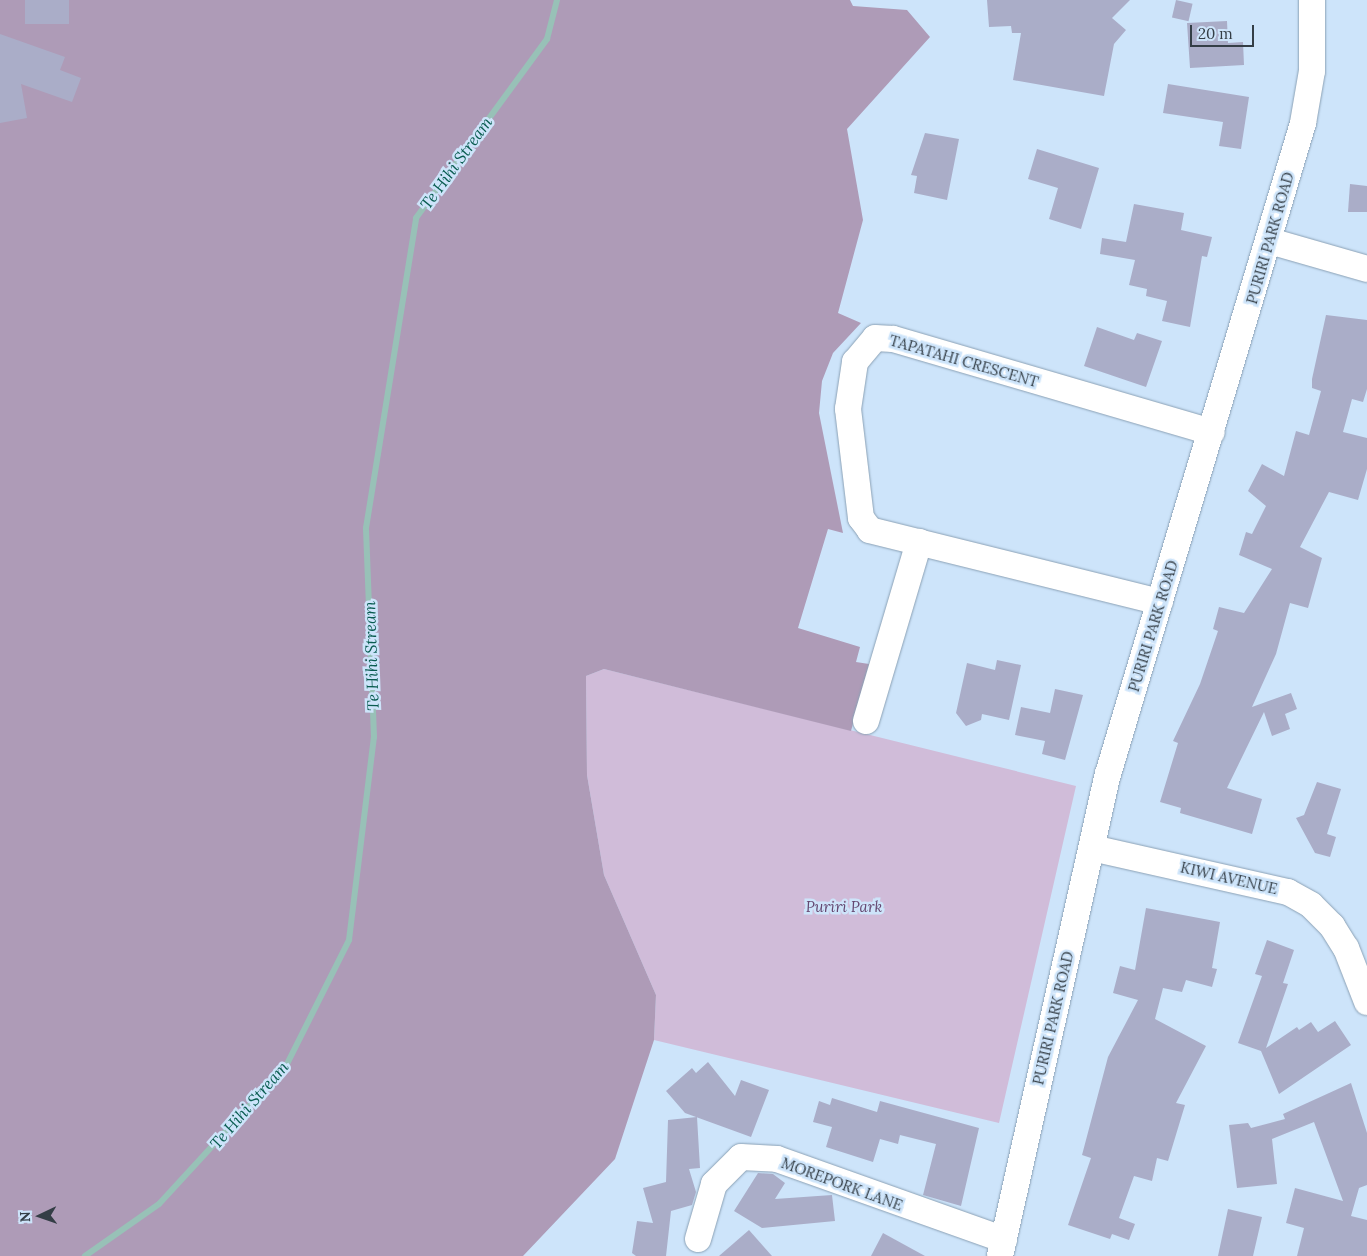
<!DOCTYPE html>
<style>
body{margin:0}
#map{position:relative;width:1367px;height:1256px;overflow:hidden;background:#cde4fa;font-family:Lora,serif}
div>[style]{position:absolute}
.green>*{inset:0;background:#d0bcd9}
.forest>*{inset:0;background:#ae9bb7}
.stream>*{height:6px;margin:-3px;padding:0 3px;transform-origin:3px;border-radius:3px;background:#98c1b7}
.building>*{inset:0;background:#aaadc8;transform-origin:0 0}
.roads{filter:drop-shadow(0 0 1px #8ba1b5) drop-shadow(0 0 1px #8ba1b5)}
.minor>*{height:26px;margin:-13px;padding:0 13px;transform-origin:13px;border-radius:13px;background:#fff}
span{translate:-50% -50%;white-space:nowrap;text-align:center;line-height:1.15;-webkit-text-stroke:5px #cde4fa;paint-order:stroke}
.street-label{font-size:15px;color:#343e46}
.park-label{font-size:15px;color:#654871;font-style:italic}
.water-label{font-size:16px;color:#095c50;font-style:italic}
.north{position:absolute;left:15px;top:1191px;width:50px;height:50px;-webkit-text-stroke:4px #cde4fa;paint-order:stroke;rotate:267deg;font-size:14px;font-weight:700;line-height:20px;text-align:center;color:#343e46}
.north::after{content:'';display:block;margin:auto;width:18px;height:22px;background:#343e46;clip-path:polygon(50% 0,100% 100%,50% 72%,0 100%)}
.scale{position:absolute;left:1190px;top:25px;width:64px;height:22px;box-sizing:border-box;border:2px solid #343e46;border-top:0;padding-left:6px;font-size:15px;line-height:18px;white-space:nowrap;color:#343e46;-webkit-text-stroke:4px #cde4fa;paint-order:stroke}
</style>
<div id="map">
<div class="green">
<div style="clip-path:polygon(604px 669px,1076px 786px,999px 1123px,654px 1040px,656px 995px,604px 875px,587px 775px,586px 676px)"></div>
</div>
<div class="forest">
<div style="clip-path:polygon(0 0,850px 0,853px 6px,907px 10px,930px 37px,847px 129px,863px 220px,838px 313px,861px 323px,833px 353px,822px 381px,819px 413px,843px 533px,828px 529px,798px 628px,860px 647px,856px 662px,869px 664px,851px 731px,604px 669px,586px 676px,587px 775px,604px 875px,656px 995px,654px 1040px,615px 1159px,523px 1256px,0 1256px)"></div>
</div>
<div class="stream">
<div style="left:85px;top:1256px;width:90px;rotate:-35.1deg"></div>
<div style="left:159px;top:1204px;width:188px;rotate:-47.4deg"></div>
<div style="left:286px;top:1066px;width:141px;rotate:-63.4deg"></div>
<div style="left:349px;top:940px;width:205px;rotate:-83deg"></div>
<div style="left:374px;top:737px;width:209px;rotate:-92.2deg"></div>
<div style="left:366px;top:528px;width:314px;rotate:-80.8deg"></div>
<div style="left:416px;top:218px;width:222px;rotate:-53.8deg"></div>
<div style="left:547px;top:39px;width:40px;rotate:-75.6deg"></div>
</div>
<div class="building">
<div style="left:25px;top:0;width:44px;height:24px"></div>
<div style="clip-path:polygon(987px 0,1130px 0,1112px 18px,1126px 30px,1114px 44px,1104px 96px,1013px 80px,1021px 33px,1012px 33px,1011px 26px,989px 27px)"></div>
<div style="left:1176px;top:0;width:17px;height:18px;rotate:13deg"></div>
<div style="clip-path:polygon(1227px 21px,1228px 43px,1243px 42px,1244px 65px,1190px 68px,1187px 23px)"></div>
<div style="clip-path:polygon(0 34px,65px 57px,60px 70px,81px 78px,72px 102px,21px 84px,27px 118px,0 123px)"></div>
<div style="clip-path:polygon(1168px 84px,1249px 97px,1241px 149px,1219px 146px,1223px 122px,1163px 113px)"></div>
<div style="clip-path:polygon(925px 133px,959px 139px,947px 200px,914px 193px,917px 176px,911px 175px)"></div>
<div style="clip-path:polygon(1037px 149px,1099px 168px,1081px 229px,1049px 219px,1058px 188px,1028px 179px)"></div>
<div style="clip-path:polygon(1350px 184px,1367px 186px,1367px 212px,1348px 212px)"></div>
<div style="clip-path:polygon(1134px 204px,1184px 213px,1181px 230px,1212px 237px,1207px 257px,1202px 256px,1190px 327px,1162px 321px,1167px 301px,1146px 296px,1147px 289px,1129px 285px,1135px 260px,1100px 254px,1102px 238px,1126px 242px)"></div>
<div style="clip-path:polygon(1326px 315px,1367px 320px,1367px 389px,1363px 402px,1352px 399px,1343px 432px,1367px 438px,1367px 469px,1358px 500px,1329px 492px,1300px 547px,1322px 558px,1308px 608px,1290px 603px,1276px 654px,1252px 707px,1291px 693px,1297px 709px,1285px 714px,1290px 729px,1272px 736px,1264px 712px,1227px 788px,1262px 799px,1252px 834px,1180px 813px,1181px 808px,1160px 802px,1178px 743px,1173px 741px,1200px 684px,1218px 631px,1213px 629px,1219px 607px,1244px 613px,1272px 569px,1239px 555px,1246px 532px,1252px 534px,1266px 506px,1248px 491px,1262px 464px,1284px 476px,1296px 431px,1309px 435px,1321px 391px,1312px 388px,1312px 379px)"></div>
<div style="clip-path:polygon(1097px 327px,1134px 340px,1137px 333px,1162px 341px,1146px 387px,1084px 366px)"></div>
<div style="clip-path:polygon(997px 660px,1021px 665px,1009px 720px,982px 714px,981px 720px,966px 726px,956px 713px,967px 663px,995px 670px)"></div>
<div style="clip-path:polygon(1055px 689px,1083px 695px,1065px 760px,1042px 754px,1045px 741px,1015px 735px,1021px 707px,1050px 713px)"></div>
<div style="clip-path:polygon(1317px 782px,1341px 789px,1327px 834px,1336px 837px,1330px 857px,1315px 853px,1296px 818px,1304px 815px)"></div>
<div style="clip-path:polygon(1146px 908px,1220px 922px,1212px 968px,1217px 969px,1212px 987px,1186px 980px,1182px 992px,1163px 988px,1155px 1019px,1206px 1046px,1176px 1103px,1185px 1105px,1168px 1161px,1157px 1158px,1152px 1181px,1134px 1176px,1119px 1218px,1135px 1224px,1129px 1240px,1112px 1234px,1110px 1239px,1068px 1225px,1091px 1158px,1082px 1155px,1108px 1057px,1138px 1000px,1113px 993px,1120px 966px,1135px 970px)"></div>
<div style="clip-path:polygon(1267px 940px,1294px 950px,1283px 983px,1288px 984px,1266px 1048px,1297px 1027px,1299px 1030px,1311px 1022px,1318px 1032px,1335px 1021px,1351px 1045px,1279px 1094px,1261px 1051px,1238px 1043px,1262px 976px,1255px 974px)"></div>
<div style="clip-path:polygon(708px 1062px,735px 1096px,741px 1080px,769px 1090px,751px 1137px,685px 1113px,666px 1091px,692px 1068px,696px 1073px)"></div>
<div style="clip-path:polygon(1351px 1083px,1367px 1133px,1367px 1185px,1359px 1188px,1351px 1216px,1367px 1220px,1367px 1256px,1297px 1256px,1304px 1228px,1286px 1223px,1295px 1188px,1343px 1201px,1314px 1122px,1272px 1139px,1277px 1184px,1237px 1188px,1229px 1125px,1248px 1123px,1251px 1128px,1285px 1119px,1283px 1114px)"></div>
<div style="clip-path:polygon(832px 1098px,877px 1112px,880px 1101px,979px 1128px,961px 1206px,923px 1195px,936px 1144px,900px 1135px,898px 1144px,880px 1139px,873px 1162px,826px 1147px,832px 1127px,813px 1122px,819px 1101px,830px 1105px)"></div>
<div style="clip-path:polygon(697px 1117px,700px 1168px,689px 1169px,696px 1192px,692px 1205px,671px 1211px,666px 1256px,636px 1256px,632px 1253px,637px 1221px,653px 1223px,643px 1188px,666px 1182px,668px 1120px)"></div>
<div style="clip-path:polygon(758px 1173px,773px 1174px,785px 1183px,775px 1199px,832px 1195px,835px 1221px,762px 1228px,734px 1211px)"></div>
<div style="clip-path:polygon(1228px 1209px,1262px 1217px,1253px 1256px,1218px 1256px)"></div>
<div style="clip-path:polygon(749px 1230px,772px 1256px,719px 1256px)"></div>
<div style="clip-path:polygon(883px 1233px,925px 1256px,871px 1256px)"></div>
</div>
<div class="roads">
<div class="minor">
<div style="left:1270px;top:241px;width:101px;rotate:16.1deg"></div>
<div style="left:1160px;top:602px;width:299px;rotate:-166.1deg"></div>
<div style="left:870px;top:530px;width:15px;rotate:-127deg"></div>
<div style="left:861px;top:518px;width:110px;rotate:-96.8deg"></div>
<div style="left:848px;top:409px;width:48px;rotate:-81.5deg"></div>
<div style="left:855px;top:362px;width:31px;rotate:-50deg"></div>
<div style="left:875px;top:338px;width:18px;rotate:3deg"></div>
<div style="left:893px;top:339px;width:332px;rotate:16.3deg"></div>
<div style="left:866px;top:721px;width:187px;rotate:-73.5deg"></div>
<div style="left:1092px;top:848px;width:201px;rotate:12.7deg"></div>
<div style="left:1288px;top:892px;width:26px;rotate:29deg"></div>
<div style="left:1311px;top:905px;width:30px;rotate:45deg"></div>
<div style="left:1332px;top:926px;width:26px;rotate:58deg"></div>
<div style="left:1346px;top:948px;width:58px;rotate:68.7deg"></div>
<div style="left:698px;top:1239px;width:57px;rotate:-73.8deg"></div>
<div style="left:714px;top:1184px;width:38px;rotate:-45deg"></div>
<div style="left:741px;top:1157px;width:36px;rotate:3deg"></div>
<div style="left:777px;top:1159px;width:241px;rotate:19.6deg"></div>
<div style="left:1000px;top:1256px;width:494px;rotate:-77.4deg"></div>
<div style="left:1108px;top:774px;width:680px;rotate:-73.32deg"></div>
<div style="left:1303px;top:123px;width:53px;rotate:-80.2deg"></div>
<div style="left:1312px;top:71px;width:71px;rotate:-90deg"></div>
</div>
</div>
<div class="street-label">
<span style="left:1270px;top:238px;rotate:-74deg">PURIRI PARK ROAD</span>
<span style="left:964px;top:361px;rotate:16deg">TAPATAHI CRESCENT</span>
<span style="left:1153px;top:626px;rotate:-73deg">PURIRI PARK ROAD</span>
<span style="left:1229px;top:878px;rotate:13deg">KIWI AVENUE</span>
<span style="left:1053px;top:1018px;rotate:-77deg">PURIRI PARK ROAD</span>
<span style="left:842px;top:1184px;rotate:20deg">MOREPORK LANE</span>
</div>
<div class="park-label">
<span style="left:844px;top:907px">Puriri Park</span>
</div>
<div class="water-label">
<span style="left:456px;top:163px;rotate:-54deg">Te Hihi Stream</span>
<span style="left:371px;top:656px;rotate:-92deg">Te Hihi Stream</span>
<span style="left:249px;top:1105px;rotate:-49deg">Te Hihi Stream</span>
</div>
<div class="north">N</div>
<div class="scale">20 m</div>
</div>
